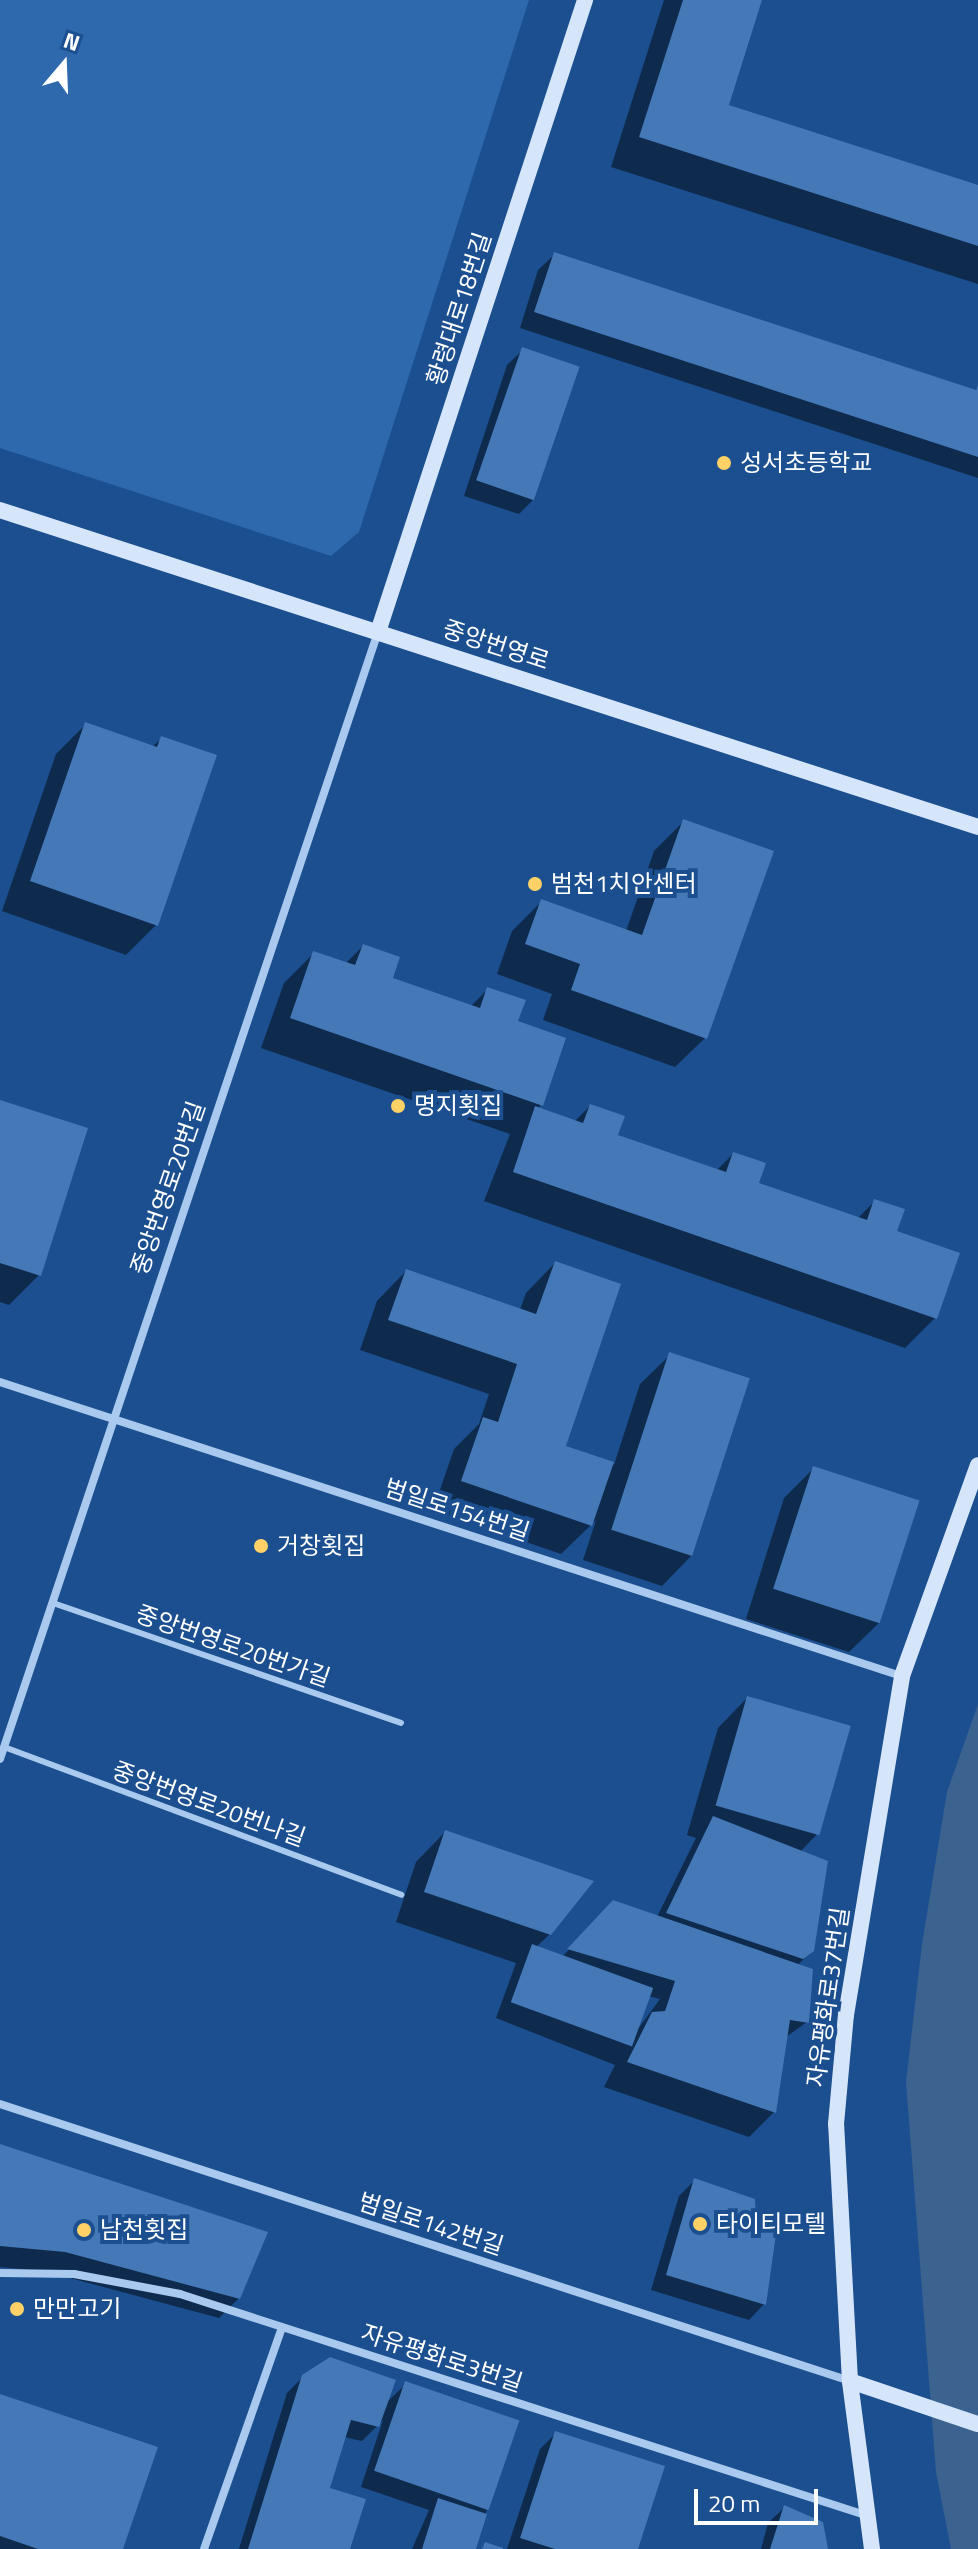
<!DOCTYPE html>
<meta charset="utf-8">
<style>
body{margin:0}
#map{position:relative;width:978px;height:2549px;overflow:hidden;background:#1b4f8f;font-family:"Titillium Web","Noto Sans KR",sans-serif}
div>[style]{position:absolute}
.green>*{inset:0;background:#2e69ad}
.water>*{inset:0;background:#3c6290}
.shadow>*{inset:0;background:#0007}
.building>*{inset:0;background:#4478b7;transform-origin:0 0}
.lane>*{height:6px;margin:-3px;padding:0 3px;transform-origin:3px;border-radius:3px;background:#a9c9ee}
.street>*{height:8px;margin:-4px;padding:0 4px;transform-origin:4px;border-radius:4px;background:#a9c9ee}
.secondary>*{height:16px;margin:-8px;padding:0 8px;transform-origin:8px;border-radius:8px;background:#d6e6fa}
.dots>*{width:22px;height:22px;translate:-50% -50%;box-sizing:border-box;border:4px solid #1b4f8f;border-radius:50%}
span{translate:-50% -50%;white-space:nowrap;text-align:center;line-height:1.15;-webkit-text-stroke:8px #1b4f8f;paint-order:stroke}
.street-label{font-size:24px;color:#fff}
.poi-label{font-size:24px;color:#fff}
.left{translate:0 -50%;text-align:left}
.north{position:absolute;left:24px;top:24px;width:80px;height:80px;-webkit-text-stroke:6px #1b4f8f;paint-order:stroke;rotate:19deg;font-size:22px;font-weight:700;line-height:32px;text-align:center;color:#fff}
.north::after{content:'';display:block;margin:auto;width:28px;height:36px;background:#fff;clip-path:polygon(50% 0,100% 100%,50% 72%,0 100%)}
.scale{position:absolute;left:694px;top:2489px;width:124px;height:36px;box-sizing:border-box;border:4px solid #fff;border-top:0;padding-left:10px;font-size:24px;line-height:28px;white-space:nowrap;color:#fff;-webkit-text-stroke:6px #1b4f8f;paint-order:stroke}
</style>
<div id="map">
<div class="green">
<div style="clip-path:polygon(0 0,529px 0,359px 532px,331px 556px,0 448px)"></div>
</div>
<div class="water">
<div style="clip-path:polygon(978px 1704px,978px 2549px,951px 2549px,936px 2472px,906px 2082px,922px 1944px,947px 1792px)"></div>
</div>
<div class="shadow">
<div style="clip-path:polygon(664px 0,760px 0,726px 107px,978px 187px,978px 284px,611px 167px)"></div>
<div style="clip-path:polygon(554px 255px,973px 392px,978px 387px,978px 478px,520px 328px,538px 270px)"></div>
<div style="clip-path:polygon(523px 350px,535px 498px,519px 514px,464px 496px,507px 365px)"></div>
<div style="clip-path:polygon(86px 724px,152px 747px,162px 738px,156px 925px,126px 955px,2px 911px,56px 754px)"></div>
<div style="clip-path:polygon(684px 821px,705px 1038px,675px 1067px,543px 1020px,552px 994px,497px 974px,512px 931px,542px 901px,626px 931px,654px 851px)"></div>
<div style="clip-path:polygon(363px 946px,390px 980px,470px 1007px,488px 989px,515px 1023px,541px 1105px,537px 1109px,574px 1122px,590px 1106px,615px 1136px,716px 1171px,733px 1154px,756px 1184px,857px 1219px,875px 1201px,935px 1318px,905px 1348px,484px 1201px,510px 1134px,261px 1048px,284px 983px,314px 953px,345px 964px)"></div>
<div style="clip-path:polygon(0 1102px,39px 1275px,9px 1305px,0 1302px)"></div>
<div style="clip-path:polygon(555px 1263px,563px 1447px,614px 1465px,640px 1384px,670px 1355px,691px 1556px,662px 1586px,583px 1560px,596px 1520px,561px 1554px,433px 1510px,454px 1449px,479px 1424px,489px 1394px,360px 1350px,377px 1301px,406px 1271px,520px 1310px,526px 1293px)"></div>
<div style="clip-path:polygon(814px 1468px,879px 1623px,849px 1652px,746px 1619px,784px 1498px)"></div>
<div style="clip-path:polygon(evenodd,747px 1698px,817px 1834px,800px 1852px,812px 1950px,797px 1966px,807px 2022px,786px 2037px,774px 2112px,749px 2137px,604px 2087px,615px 2065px,496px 2018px,516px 1963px,396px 1922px,416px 1862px,445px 1832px,550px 1934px,536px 1947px,562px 1957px,597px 1919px,657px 1917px,696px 1838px,687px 1835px,718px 1728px,747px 1698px,648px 1996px,660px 1999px,638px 2029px,648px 1996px)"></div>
<div style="clip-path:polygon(0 2146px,239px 2298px,219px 2318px,44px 2271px,0 2267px)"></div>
<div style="clip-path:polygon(695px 2180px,754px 2221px,764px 2304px,749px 2320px,651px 2290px,679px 2196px)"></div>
<div style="clip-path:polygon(303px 2377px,385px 2404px,406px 2384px,487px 2509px,474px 2549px,412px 2549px,429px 2510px,361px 2487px,383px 2420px,362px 2441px,344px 2437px,327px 2489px,348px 2549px,239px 2549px,287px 2393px)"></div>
<div style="clip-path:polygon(0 2396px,121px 2549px,0 2549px)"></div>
<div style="clip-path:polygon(555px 2434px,636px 2549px,507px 2549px,540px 2449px)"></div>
<div style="clip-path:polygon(784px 2508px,826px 2549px,761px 2549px,768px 2523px)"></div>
</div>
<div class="building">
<div style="clip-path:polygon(683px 0,762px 0,729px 105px,978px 185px,978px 246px,639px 137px)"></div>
<div style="clip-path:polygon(554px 252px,976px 390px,978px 385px,978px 457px,534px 312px)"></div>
<div style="left:522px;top:347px;width:61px;height:141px;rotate:19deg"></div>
<div style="clip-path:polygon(85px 722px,157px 747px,161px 736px,217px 755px,158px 926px,30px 881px)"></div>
<div style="clip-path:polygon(683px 819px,774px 851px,707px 1039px,571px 990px,580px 964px,525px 944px,541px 899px,642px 935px)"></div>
<div style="clip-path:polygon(363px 944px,400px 957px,393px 978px,480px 1008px,487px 987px,526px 1000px,518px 1021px,566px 1038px,543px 1106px,290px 1018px,313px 951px,355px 965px)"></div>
<div style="clip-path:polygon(0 1100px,88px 1128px,41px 1276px,0 1263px)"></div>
<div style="clip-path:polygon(590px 1104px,625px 1116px,618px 1135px,726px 1172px,733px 1152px,766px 1163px,759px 1183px,867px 1220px,874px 1199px,905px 1209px,897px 1231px,960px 1253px,937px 1319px,513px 1172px,535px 1106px,583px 1123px)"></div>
<div style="clip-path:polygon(555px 1261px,621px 1284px,566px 1446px,614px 1462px,592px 1526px,461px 1481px,483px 1417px,498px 1422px,517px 1364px,388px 1320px,406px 1269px,536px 1314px)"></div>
<div style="left:669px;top:1352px;width:85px;height:187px;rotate:18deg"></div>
<div style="left:813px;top:1466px;width:112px;height:129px;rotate:18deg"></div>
<div style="left:747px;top:1696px;width:108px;height:114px;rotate:16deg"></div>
<div style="clip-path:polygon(713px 1816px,828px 1861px,814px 1951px,803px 1959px,666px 1913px)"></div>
<div style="clip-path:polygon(445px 1830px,594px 1881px,551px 1935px,424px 1892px)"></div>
<div style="clip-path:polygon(613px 1900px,813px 1969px,809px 2023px,790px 2020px,776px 2113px,627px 2062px,652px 2012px,665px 2011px,675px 1981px,567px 1949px)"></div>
<div style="left:532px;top:1944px;width:129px;height:62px;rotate:20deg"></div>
<div style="clip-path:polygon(0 2144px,268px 2232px,240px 2299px,65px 2252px,0 2246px)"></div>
<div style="clip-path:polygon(694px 2178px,755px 2199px,756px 2220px,777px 2227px,766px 2305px,666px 2275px)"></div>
<div style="clip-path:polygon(330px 2357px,396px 2380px,379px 2427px,351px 2420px,330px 2488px,366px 2499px,350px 2549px,248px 2549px,302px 2375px)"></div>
<div style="left:405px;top:2381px;width:121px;height:95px;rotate:19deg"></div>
<div style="clip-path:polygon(0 2394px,158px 2447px,123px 2549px,38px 2549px,0 2536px)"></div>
<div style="clip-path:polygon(555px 2431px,665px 2466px,638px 2549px,555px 2549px,520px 2538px)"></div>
<div style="clip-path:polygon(438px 2498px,487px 2514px,476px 2549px,422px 2549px)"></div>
<div style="clip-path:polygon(784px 2505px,823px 2522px,828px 2549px,770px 2549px)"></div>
<div style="clip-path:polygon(485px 2542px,503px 2548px,503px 2549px,482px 2549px)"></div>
</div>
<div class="lane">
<div style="left:53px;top:1603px;width:368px;rotate:19deg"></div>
<div style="left:4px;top:1747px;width:424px;rotate:20.4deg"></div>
</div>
<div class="street">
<div style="left:0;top:1382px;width:948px;rotate:18.07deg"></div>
<div style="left:0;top:1759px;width:1189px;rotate:-71.46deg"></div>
<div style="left:0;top:2104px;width:894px;rotate:18.05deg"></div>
<div style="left:0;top:2273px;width:74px;rotate:0.8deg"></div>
<div style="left:74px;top:2274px;width:108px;rotate:10.7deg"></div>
<div style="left:180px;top:2294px;width:720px;rotate:17.88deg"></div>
<div style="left:204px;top:2549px;width:235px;rotate:-70.6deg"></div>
</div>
<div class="secondary">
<div style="left:0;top:510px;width:1028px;rotate:17.96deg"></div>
<div style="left:378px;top:632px;width:665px;rotate:-71.86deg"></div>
<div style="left:850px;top:2381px;width:135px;rotate:18.6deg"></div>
<div style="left:872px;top:2549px;width:169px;rotate:-97.5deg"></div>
<div style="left:850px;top:2381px;width:257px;rotate:-93.1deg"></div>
<div style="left:836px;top:2124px;width:109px;rotate:-84.8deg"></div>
<div style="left:846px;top:2015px;width:344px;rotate:-80.6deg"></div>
<div style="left:902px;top:1676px;width:224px;rotate:-70.2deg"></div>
</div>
<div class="dots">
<div style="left:724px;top:463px;background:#ffd166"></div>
<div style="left:535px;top:884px;background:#ffd166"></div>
<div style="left:398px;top:1106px;background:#ffd166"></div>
<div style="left:261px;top:1546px;background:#ffd166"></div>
<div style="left:700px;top:2224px;background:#ffd166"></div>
<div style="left:84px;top:2230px;background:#ffd166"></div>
<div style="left:17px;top:2309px;background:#ffd166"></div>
</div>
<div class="street-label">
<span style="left:459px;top:309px;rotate:-72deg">황령대로18번길</span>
<span style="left:496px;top:645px;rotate:18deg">중앙번영로</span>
<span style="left:168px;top:1188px;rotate:-71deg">중앙번영로20번길</span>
<span style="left:457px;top:1510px;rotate:18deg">범일로154번길</span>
<span style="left:233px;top:1646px;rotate:19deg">중앙번영로20번가길</span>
<span style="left:209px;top:1804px;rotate:20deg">중앙번영로20번나길</span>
<span style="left:828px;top:1997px;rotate:-82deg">자유평화로37번길</span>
<span style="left:431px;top:2224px;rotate:18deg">범일로142번길</span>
<span style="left:442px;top:2358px;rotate:18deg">자유평화로3번길</span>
</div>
<div class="poi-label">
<span class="left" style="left:740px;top:463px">성서초등학교</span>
<span class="left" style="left:551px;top:884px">범천1치안센터</span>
<span class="left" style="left:414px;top:1106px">명지횟집</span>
<span class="left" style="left:277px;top:1546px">거창횟집</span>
<span class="left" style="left:716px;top:2224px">타이티모텔</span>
<span class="left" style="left:100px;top:2230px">남천횟집</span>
<span class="left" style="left:33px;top:2309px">만만고기</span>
</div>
<div class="north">N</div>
<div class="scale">20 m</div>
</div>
